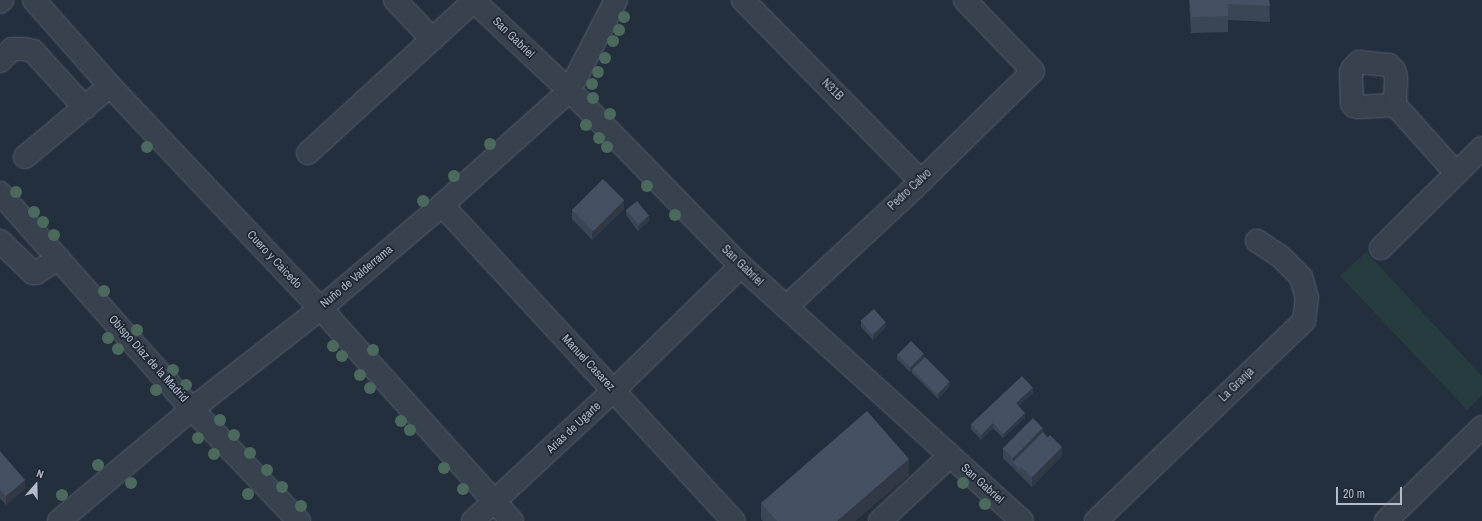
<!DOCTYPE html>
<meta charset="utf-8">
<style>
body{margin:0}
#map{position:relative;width:1482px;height:521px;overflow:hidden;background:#242f3e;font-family:"Archivo Narrow",sans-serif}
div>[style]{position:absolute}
.green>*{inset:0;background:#263c3f}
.roads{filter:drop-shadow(0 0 1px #565f6c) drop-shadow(0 0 1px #565f6c)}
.minor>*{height:22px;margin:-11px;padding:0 11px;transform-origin:11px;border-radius:11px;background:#38414e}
.trees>*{width:12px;height:12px;margin:-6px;border-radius:50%;background:#4b6a5d}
.wall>*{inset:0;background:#3b4654}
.shaded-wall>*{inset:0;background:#303945}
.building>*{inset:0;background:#455162;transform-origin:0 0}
span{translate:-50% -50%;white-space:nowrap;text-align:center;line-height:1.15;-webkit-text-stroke:3.5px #1d2633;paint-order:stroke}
.street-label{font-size:12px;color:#b4bcc9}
.north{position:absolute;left:16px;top:465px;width:40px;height:40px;-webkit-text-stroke:3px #1d2633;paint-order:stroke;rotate:20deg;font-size:11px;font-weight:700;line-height:16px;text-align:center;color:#b4bcc9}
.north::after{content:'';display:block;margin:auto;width:14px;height:18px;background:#b4bcc9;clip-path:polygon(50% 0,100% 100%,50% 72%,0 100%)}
.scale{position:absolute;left:1336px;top:487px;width:66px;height:18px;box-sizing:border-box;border:2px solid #b4bcc9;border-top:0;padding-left:5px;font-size:12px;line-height:14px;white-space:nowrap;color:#b4bcc9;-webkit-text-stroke:3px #1d2633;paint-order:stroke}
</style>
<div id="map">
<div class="green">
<div style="clip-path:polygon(1366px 252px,1482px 376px,1482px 395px,1467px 410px,1340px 276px)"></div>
</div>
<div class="roads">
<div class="minor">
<div style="left:34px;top:0;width:115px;rotate:48.5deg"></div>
<div style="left:110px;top:86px;width:322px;rotate:46.6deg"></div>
<div style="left:331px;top:320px;width:270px;rotate:48deg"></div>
<div style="left:395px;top:0;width:54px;rotate:46.5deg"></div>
<div style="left:473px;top:0;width:144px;rotate:43.3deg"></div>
<div style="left:578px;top:99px;width:233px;rotate:45.7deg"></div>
<div style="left:741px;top:266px;width:379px;rotate:42.2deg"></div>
<div style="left:743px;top:0;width:254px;rotate:45.5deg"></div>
<div style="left:0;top:2px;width:3px;rotate:-45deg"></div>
<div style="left:0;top:61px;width:17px;rotate:-45deg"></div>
<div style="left:12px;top:49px;width:11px"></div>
<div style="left:23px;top:49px;width:10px;rotate:11deg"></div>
<div style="left:33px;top:51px;width:77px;rotate:47.6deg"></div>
<div style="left:1395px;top:105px;width:37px;rotate:177deg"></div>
<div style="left:1358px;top:107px;width:4px;rotate:-166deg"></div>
<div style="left:1354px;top:106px;width:4px;rotate:-124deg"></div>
<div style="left:1352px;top:103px;width:31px;rotate:-92deg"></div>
<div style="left:1351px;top:72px;width:4px;rotate:-63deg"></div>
<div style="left:1353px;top:68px;width:8px;rotate:-45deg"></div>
<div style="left:1359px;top:62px;width:30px;rotate:6deg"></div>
<div style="left:1389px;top:65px;width:7px;rotate:45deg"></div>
<div style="left:1394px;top:70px;width:7px;rotate:74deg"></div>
<div style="left:1396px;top:77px;width:28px;rotate:92deg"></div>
<div style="left:1395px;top:105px;width:91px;rotate:48.1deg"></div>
<div style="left:308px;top:153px;width:225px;rotate:-42.5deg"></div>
<div style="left:25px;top:157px;width:111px;rotate:-39.9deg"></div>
<div style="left:0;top:193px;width:289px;rotate:48.4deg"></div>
<div style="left:192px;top:409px;width:155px;rotate:46.3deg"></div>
<div style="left:442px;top:205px;width:430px;rotate:47.3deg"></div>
<div style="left:0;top:241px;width:46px;rotate:44.1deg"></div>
<div style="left:33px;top:273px;width:3px"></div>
<div style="left:36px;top:273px;width:27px;rotate:-33deg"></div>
<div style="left:1381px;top:248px;width:142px;rotate:-44.7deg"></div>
<div style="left:786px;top:307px;width:176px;rotate:-42.9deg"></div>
<div style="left:915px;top:187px;width:165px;rotate:-44.5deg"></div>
<div style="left:1033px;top:71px;width:98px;rotate:-133.8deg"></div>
<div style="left:59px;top:521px;width:174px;rotate:-40.1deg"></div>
<div style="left:192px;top:409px;width:162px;rotate:-38deg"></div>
<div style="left:320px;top:309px;width:160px;rotate:-40.4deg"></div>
<div style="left:442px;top:205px;width:171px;rotate:-41.9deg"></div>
<div style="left:569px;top:91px;width:102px;rotate:-62.7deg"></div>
<div style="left:473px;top:521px;width:191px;rotate:-42.9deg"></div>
<div style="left:613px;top:391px;width:179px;rotate:-44.3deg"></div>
<div style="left:880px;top:521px;width:96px;rotate:-42.9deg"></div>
<div style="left:1096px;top:521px;width:289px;rotate:-43.9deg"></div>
<div style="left:1304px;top:321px;width:23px;rotate:-83deg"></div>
<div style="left:1307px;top:298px;width:22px;rotate:-106deg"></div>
<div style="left:1301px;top:277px;width:28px;rotate:-135deg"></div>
<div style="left:1281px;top:257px;width:29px;rotate:-146deg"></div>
<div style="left:1386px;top:521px;width:134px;rotate:-44.4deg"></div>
</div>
</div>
<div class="trees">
<div style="left:624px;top:17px"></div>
<div style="left:619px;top:30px"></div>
<div style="left:613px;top:41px"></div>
<div style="left:605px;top:58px"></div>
<div style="left:598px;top:72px"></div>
<div style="left:592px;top:84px"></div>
<div style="left:593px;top:98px"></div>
<div style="left:610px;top:114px"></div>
<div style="left:586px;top:125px"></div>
<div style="left:599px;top:138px"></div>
<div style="left:490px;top:144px"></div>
<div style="left:147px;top:147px"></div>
<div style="left:607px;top:147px"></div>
<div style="left:454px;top:176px"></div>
<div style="left:647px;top:186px"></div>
<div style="left:16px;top:192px"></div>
<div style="left:423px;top:201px"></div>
<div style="left:34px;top:212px"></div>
<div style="left:675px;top:215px"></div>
<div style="left:43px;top:222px"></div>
<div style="left:54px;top:235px"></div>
<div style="left:104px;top:291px"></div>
<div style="left:137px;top:330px"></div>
<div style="left:108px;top:338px"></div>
<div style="left:333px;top:346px"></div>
<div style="left:118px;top:349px"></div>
<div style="left:373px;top:350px"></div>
<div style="left:342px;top:356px"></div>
<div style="left:173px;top:370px"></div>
<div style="left:360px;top:375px"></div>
<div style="left:186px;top:385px"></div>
<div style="left:370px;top:388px"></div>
<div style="left:156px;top:390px"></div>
<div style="left:220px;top:420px"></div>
<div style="left:401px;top:421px"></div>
<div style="left:410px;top:430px"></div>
<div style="left:234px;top:435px"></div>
<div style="left:198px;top:438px"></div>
<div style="left:250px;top:453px"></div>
<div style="left:214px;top:454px"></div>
<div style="left:98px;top:465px"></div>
<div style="left:444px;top:468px"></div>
<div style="left:267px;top:470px"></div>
<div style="left:131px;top:483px"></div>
<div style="left:963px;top:483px"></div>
<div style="left:282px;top:487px"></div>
<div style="left:463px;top:489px"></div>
<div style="left:248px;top:494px"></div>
<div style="left:62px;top:495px"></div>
<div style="left:985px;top:504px"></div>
<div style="left:301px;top:506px"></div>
</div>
<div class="wall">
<div style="clip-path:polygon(1189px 0,1269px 0,1270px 22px,1228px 20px,1228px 32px,1191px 33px)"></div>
<div style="clip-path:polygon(624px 209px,592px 240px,572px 219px,572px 210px)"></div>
<div style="clip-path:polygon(626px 210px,649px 221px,638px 231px,626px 215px)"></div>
<div style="clip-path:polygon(861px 322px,886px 327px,873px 340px,861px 327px)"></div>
<div style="clip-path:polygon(897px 354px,924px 357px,950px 386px,938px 399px,912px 373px,912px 371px,910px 372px,897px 359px)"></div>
<div style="clip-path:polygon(1033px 393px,1018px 406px,1025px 418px,1003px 438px,993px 428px,981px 440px,971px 429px,971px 424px)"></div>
<div style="clip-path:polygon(1043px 432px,1062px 456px,1032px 487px,1003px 458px,1003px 449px)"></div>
<div style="clip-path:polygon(0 451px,25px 489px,6px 505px,0 498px)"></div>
<div style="clip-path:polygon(909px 475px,855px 521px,763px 521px,761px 519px,761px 503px)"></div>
</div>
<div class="shaded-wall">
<div style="clip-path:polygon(624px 200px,624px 209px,592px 240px,592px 231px)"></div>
<div style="clip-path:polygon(649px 216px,649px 221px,638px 231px,638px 226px)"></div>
<div style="clip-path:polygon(886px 323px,886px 327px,873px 340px,873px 335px)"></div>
<div style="clip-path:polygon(924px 354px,924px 359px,912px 369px,912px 371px,910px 372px,910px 368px)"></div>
<div style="clip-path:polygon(950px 382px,950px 386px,938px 399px,938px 394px)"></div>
<div style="clip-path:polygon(1033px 388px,1033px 393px,1016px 408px,1016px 403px)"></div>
<div style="clip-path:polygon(1025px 413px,1025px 418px,1003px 438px,1003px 434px)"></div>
<div style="clip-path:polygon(993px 423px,993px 428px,981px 440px,981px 435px)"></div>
<div style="clip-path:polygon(1043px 428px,1043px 437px,1013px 462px,1013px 467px,1013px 458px)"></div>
<div style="clip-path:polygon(1062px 447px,1062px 456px,1032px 487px,1032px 477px)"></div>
<div style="clip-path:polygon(909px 459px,909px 475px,855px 521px,837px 521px)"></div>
<div style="clip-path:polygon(25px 480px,25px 489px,6px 505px,6px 496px)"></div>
</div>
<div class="building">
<div style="clip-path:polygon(1190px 0,1269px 0,1270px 6px,1228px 4px,1228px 16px,1191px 17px)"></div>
<div style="left:603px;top:179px;width:30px;height:44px;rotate:45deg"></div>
<div style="left:637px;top:201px;width:19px;height:14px;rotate:51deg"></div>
<div style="left:874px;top:309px;width:18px;height:18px;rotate:49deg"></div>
<div style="left:911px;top:341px;width:18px;height:19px;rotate:45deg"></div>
<div style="left:925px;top:357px;width:35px;height:18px;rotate:45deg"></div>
<div style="clip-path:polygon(1022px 376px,1033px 388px,1016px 403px,1025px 413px,1003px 434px,993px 423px,981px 435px,971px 424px)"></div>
<div style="clip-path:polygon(867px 411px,909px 459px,837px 521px,777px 521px,761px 503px)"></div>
<div style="left:1033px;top:418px;width:14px;height:43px;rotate:45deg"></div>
<div style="clip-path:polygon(1043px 432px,1048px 438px,1020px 466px,1020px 470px,1013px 462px)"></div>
<div style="left:1050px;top:435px;width:17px;height:43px;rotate:45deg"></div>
<div style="clip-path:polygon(0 451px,25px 480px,6px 496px,0 489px)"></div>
</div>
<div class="street-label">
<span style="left:513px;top:38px;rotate:44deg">San Gabriel</span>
<span style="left:832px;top:90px;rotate:45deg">N31B</span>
<span style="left:910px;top:190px;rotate:-43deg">Pedro Calvo</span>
<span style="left:274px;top:260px;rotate:47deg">Cuero y Caicedo</span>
<span style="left:742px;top:266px;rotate:44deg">San Gabriel</span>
<span style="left:357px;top:277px;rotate:-40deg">Nuño de Valderrama</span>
<span style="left:148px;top:359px;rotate:48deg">Obispo Díaz de la Madrid</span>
<span style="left:588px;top:363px;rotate:47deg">Manuel Casarez</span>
<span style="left:1237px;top:385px;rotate:-44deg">La Granja</span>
<span style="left:574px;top:428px;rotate:-43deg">Arias de Ugarte</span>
<span style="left:982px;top:484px;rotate:42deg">San Gabriel</span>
</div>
<div class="north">N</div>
<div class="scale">20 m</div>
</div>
